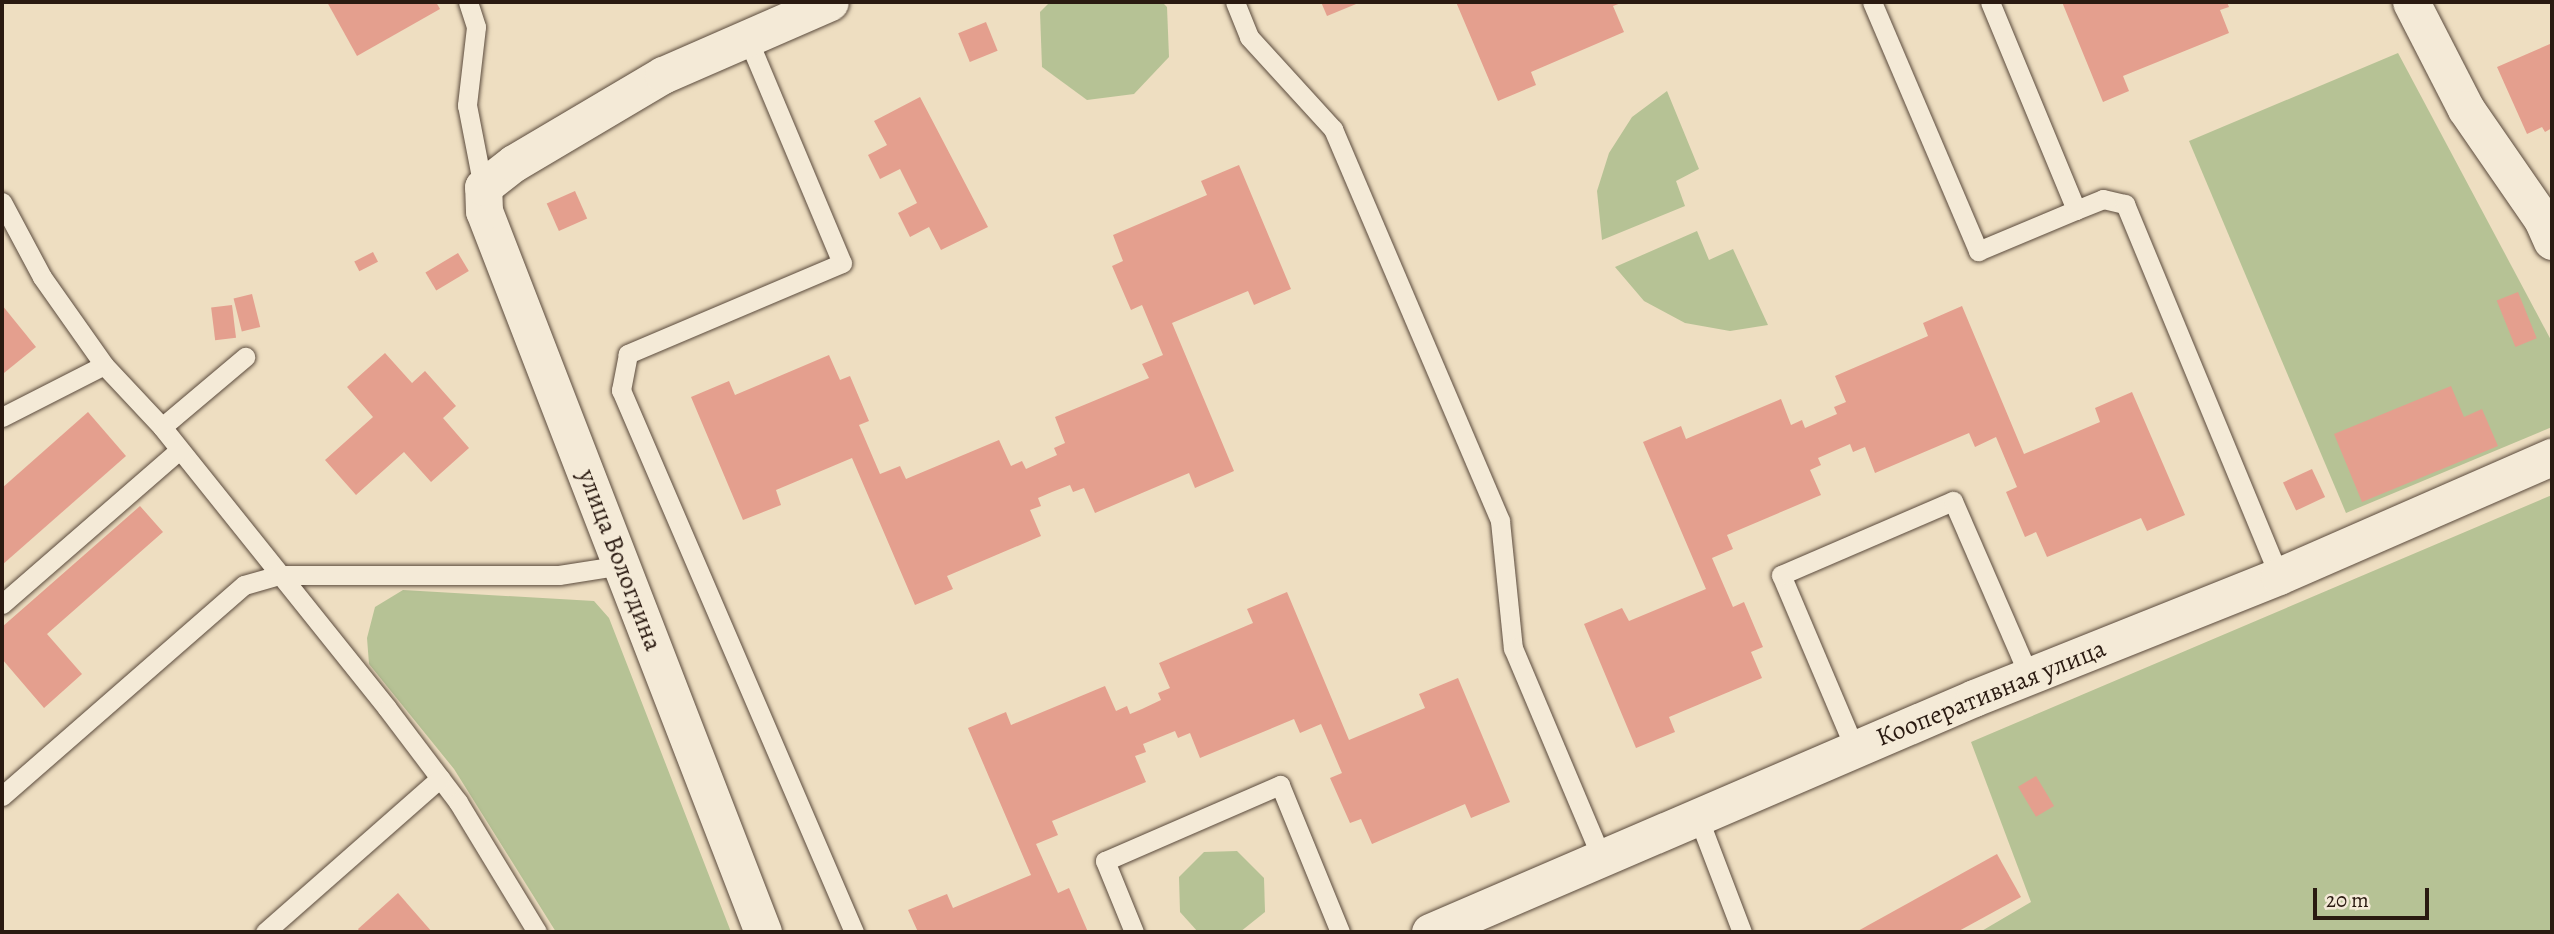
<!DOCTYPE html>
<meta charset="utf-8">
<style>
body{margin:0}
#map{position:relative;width:2554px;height:934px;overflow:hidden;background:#eedec1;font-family:Alegreya,serif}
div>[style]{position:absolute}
.green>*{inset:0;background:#b6c295}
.building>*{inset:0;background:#e49f8e;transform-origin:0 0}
.roads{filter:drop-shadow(0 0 2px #5b4b3d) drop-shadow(0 0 2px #5b4b3d)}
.lane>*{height:19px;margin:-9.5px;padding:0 9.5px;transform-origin:9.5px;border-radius:9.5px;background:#f4ead7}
.street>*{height:37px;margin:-18.5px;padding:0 18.5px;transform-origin:18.5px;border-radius:18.5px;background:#f4ead7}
span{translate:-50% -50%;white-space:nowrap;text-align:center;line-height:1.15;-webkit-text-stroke:5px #f4ead7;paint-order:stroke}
.street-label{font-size:26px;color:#2a1a11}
.frame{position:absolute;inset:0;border:4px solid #2a1a11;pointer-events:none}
.scale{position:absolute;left:2313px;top:888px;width:116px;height:32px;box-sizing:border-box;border:4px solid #2a1a11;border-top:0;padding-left:9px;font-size:21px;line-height:24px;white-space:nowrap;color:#2a1a11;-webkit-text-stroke:5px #f4ead7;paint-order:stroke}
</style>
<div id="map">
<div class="green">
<div style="clip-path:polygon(1050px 2px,1162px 2px,1167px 7px,1169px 57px,1134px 94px,1087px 100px,1042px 67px,1040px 12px)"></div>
<div style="clip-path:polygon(2398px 53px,2552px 342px,2552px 427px,2346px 513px,2189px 141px)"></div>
<div style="clip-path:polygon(1667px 91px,1699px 169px,1676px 181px,1685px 206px,1602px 240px,1597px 191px,1609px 153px,1632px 117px)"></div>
<div style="clip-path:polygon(1697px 231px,1709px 260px,1733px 249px,1768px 325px,1730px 331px,1685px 323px,1644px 301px,1615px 267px)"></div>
<div style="clip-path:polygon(2552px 495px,2552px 932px,1980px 932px,2031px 902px,1971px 742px)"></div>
<div style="clip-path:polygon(403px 590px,594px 601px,609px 618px,731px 932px,556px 932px,454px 769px,369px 664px,367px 638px,375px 607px)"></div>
<div style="clip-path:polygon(1237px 851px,1264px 878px,1265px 912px,1240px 932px,1198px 932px,1180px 912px,1179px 877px,1204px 852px)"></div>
</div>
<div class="building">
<div style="clip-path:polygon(327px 2px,436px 2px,440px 9px,357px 56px)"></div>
<div style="clip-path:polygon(1321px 2px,1361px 2px,1327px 16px)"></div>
<div style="clip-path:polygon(1456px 2px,1624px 2px,1613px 6px,1624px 32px,1531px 72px,1536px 85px,1498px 101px)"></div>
<div style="clip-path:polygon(2062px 2px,2227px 2px,2229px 7px,2220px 10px,2229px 33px,2123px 76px,2129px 91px,2103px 102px)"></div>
<div style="left:986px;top:22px;width:31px;height:30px;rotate:68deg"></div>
<div style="clip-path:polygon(2550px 44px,2552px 128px,2545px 132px,2542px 127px,2527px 134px,2497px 67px)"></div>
<div style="clip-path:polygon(920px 97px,988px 227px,941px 250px,929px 227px,910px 237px,898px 213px,917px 203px,900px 169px,880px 179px,868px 155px,887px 145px,874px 121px)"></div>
<div style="clip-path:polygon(1239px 165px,1291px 289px,1254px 305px,1248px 291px,1172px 323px,1234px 471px,1195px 488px,1189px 473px,1095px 513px,1084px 488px,1073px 492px,1070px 485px,1052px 492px,1038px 498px,1041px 506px,1030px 510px,1041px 536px,947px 576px,953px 589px,915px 605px,852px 458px,776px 490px,781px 505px,743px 520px,691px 397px,729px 381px,735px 395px,829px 355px,840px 380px,850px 376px,869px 421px,859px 425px,880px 474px,900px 466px,906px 479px,999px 440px,1011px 466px,1022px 461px,1026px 469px,1057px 455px,1054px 448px,1065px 443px,1055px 417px,1149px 378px,1142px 364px,1163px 355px,1142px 305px,1131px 310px,1112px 266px,1123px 261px,1113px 235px,1207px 195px,1201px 181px)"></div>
<div style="left:575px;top:191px;width:30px;height:31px;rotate:66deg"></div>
<div style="left:373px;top:252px;width:11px;height:21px;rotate:63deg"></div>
<div style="left:458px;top:253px;width:21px;height:38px;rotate:59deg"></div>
<div style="left:2518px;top:292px;width:50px;height:23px;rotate:68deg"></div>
<div style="left:252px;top:294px;width:34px;height:19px;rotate:76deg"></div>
<div style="clip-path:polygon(2px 305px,36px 347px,4px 373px,2px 371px)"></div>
<div style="left:232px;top:305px;width:33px;height:21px;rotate:83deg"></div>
<div style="clip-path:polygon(1962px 306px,2024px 454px,2100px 422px,2095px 408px,2132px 392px,2185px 515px,2147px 531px,2141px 518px,2047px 557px,2036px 532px,2025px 537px,2006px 492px,2017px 487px,1996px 437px,1975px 447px,1969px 433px,1875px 473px,1865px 447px,1853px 452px,1850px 444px,1818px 458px,1821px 465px,1810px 470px,1821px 495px,1727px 535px,1733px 549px,1712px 558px,1733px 607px,1744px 602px,1763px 647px,1751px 652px,1762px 678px,1669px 717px,1675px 732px,1636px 748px,1584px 624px,1622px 608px,1629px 621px,1706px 589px,1643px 442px,1681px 426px,1686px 439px,1781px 399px,1791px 425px,1802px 420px,1805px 428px,1837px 414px,1834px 407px,1846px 402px,1835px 376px,1928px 336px,1923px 323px)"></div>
<div style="clip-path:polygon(385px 353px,412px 383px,425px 371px,456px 406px,443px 418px,469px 448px,431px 482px,404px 452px,356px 495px,325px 460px,373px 417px,347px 387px)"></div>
<div style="clip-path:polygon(2451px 386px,2464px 417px,2482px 409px,2498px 446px,2362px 502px,2334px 434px)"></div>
<div style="clip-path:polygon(88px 412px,126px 456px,2px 565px,2px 488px)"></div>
<div style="left:2312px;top:469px;width:31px;height:32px;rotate:65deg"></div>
<div style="clip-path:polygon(140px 506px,163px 532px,47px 634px,82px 674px,44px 708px,2px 659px,2px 627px)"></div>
<div style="clip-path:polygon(1287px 592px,1349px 740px,1425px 708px,1419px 694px,1458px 678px,1510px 802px,1471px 818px,1465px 804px,1372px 844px,1361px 819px,1350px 823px,1330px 778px,1342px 773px,1321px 724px,1300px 733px,1294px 719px,1200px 758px,1190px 733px,1178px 738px,1175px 731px,1143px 744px,1146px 752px,1135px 756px,1146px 782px,1052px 821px,1058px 835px,1036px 844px,1058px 893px,1069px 888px,1088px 932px,918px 932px,908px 910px,947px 894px,953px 908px,1031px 875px,968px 728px,1006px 712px,1011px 725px,1105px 686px,1116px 711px,1127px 706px,1130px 714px,1142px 709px,1161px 700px,1158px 693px,1170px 688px,1159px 663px,1253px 623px,1247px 609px)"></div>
<div style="left:2036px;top:776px;width:35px;height:21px;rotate:59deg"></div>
<div style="clip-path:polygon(1997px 854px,2021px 897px,1957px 932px,1856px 932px)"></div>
<div style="clip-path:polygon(398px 893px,432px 932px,360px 932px,358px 929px)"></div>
</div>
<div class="roads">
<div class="lane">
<div style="left:468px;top:2px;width:26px;rotate:72deg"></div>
<div style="left:476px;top:27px;width:79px;rotate:96.6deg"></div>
<div style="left:467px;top:105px;width:84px;rotate:79deg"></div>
<div style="left:1235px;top:2px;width:38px;rotate:68deg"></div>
<div style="left:1249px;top:37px;width:125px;rotate:47.6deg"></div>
<div style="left:1333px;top:129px;width:426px;rotate:66.9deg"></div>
<div style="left:1500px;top:521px;width:128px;rotate:84.2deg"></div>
<div style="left:1513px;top:648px;width:226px;rotate:67.1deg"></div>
<div style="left:1872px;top:2px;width:271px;rotate:66.9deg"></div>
<div style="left:1978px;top:251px;width:106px;rotate:-22.7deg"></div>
<div style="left:1990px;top:2px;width:225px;rotate:67.5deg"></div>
<div style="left:2076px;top:210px;width:29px;rotate:-22deg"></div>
<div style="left:2103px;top:199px;width:23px;rotate:13deg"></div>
<div style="left:2125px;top:204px;width:403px;rotate:67.5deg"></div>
<div style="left:747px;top:37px;width:245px;rotate:67.2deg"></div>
<div style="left:842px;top:263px;width:233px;rotate:157deg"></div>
<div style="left:628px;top:354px;width:37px;rotate:101deg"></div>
<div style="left:621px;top:390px;width:590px;rotate:66.74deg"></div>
<div style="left:2px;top:202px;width:85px;rotate:61.9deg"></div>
<div style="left:42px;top:277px;width:108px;rotate:54.8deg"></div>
<div style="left:2px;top:417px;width:114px;rotate:-27deg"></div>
<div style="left:104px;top:365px;width:85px;rotate:46.9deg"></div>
<div style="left:162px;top:427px;width:360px;rotate:51.3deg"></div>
<div style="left:387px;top:708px;width:118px;rotate:52.9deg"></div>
<div style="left:458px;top:802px;width:152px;rotate:58.7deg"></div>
<div style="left:162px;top:427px;width:109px;rotate:-40.1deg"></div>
<div style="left:2px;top:604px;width:235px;rotate:-41deg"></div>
<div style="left:1855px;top:749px;width:189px;rotate:-113deg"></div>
<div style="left:1781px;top:575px;width:187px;rotate:-23.3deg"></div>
<div style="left:1953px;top:501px;width:191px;rotate:66.5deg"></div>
<div style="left:2px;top:796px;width:321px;rotate:-41.1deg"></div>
<div style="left:244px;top:585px;width:36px;rotate:-16deg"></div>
<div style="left:279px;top:575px;width:280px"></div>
<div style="left:559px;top:575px;width:65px;rotate:-8.9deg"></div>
<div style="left:1698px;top:817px;width:123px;rotate:69.1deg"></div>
<div style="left:265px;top:932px;width:233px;rotate:-41.3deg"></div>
<div style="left:1134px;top:932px;width:77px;rotate:-112.2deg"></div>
<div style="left:1105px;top:861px;width:191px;rotate:-23.5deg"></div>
<div style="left:1280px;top:785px;width:159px;rotate:67.8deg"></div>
</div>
<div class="street">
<div style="left:2411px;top:2px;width:120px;rotate:62.8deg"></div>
<div style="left:2466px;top:109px;width:134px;rotate:55.4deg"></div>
<div style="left:2542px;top:219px;width:24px;rotate:66deg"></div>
<div style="left:763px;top:932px;width:773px;rotate:-111.15deg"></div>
<div style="left:484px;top:211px;width:24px;rotate:-92deg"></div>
<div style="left:483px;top:187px;width:39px;rotate:-38deg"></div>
<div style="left:514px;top:163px;width:173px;rotate:-30.6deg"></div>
<div style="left:663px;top:75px;width:182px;rotate:-23.6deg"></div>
<div style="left:1430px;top:932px;width:592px;rotate:-23.27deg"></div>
<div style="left:1974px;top:698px;width:328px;rotate:-21.8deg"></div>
<div style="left:2279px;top:576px;width:298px;rotate:-23.6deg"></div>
</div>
</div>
<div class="street-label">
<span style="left:620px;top:560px;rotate:69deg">улица Вологдина</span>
<span style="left:1991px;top:693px;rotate:-22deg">Кооперативная улица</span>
</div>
<div class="frame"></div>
<div class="scale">20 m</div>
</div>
